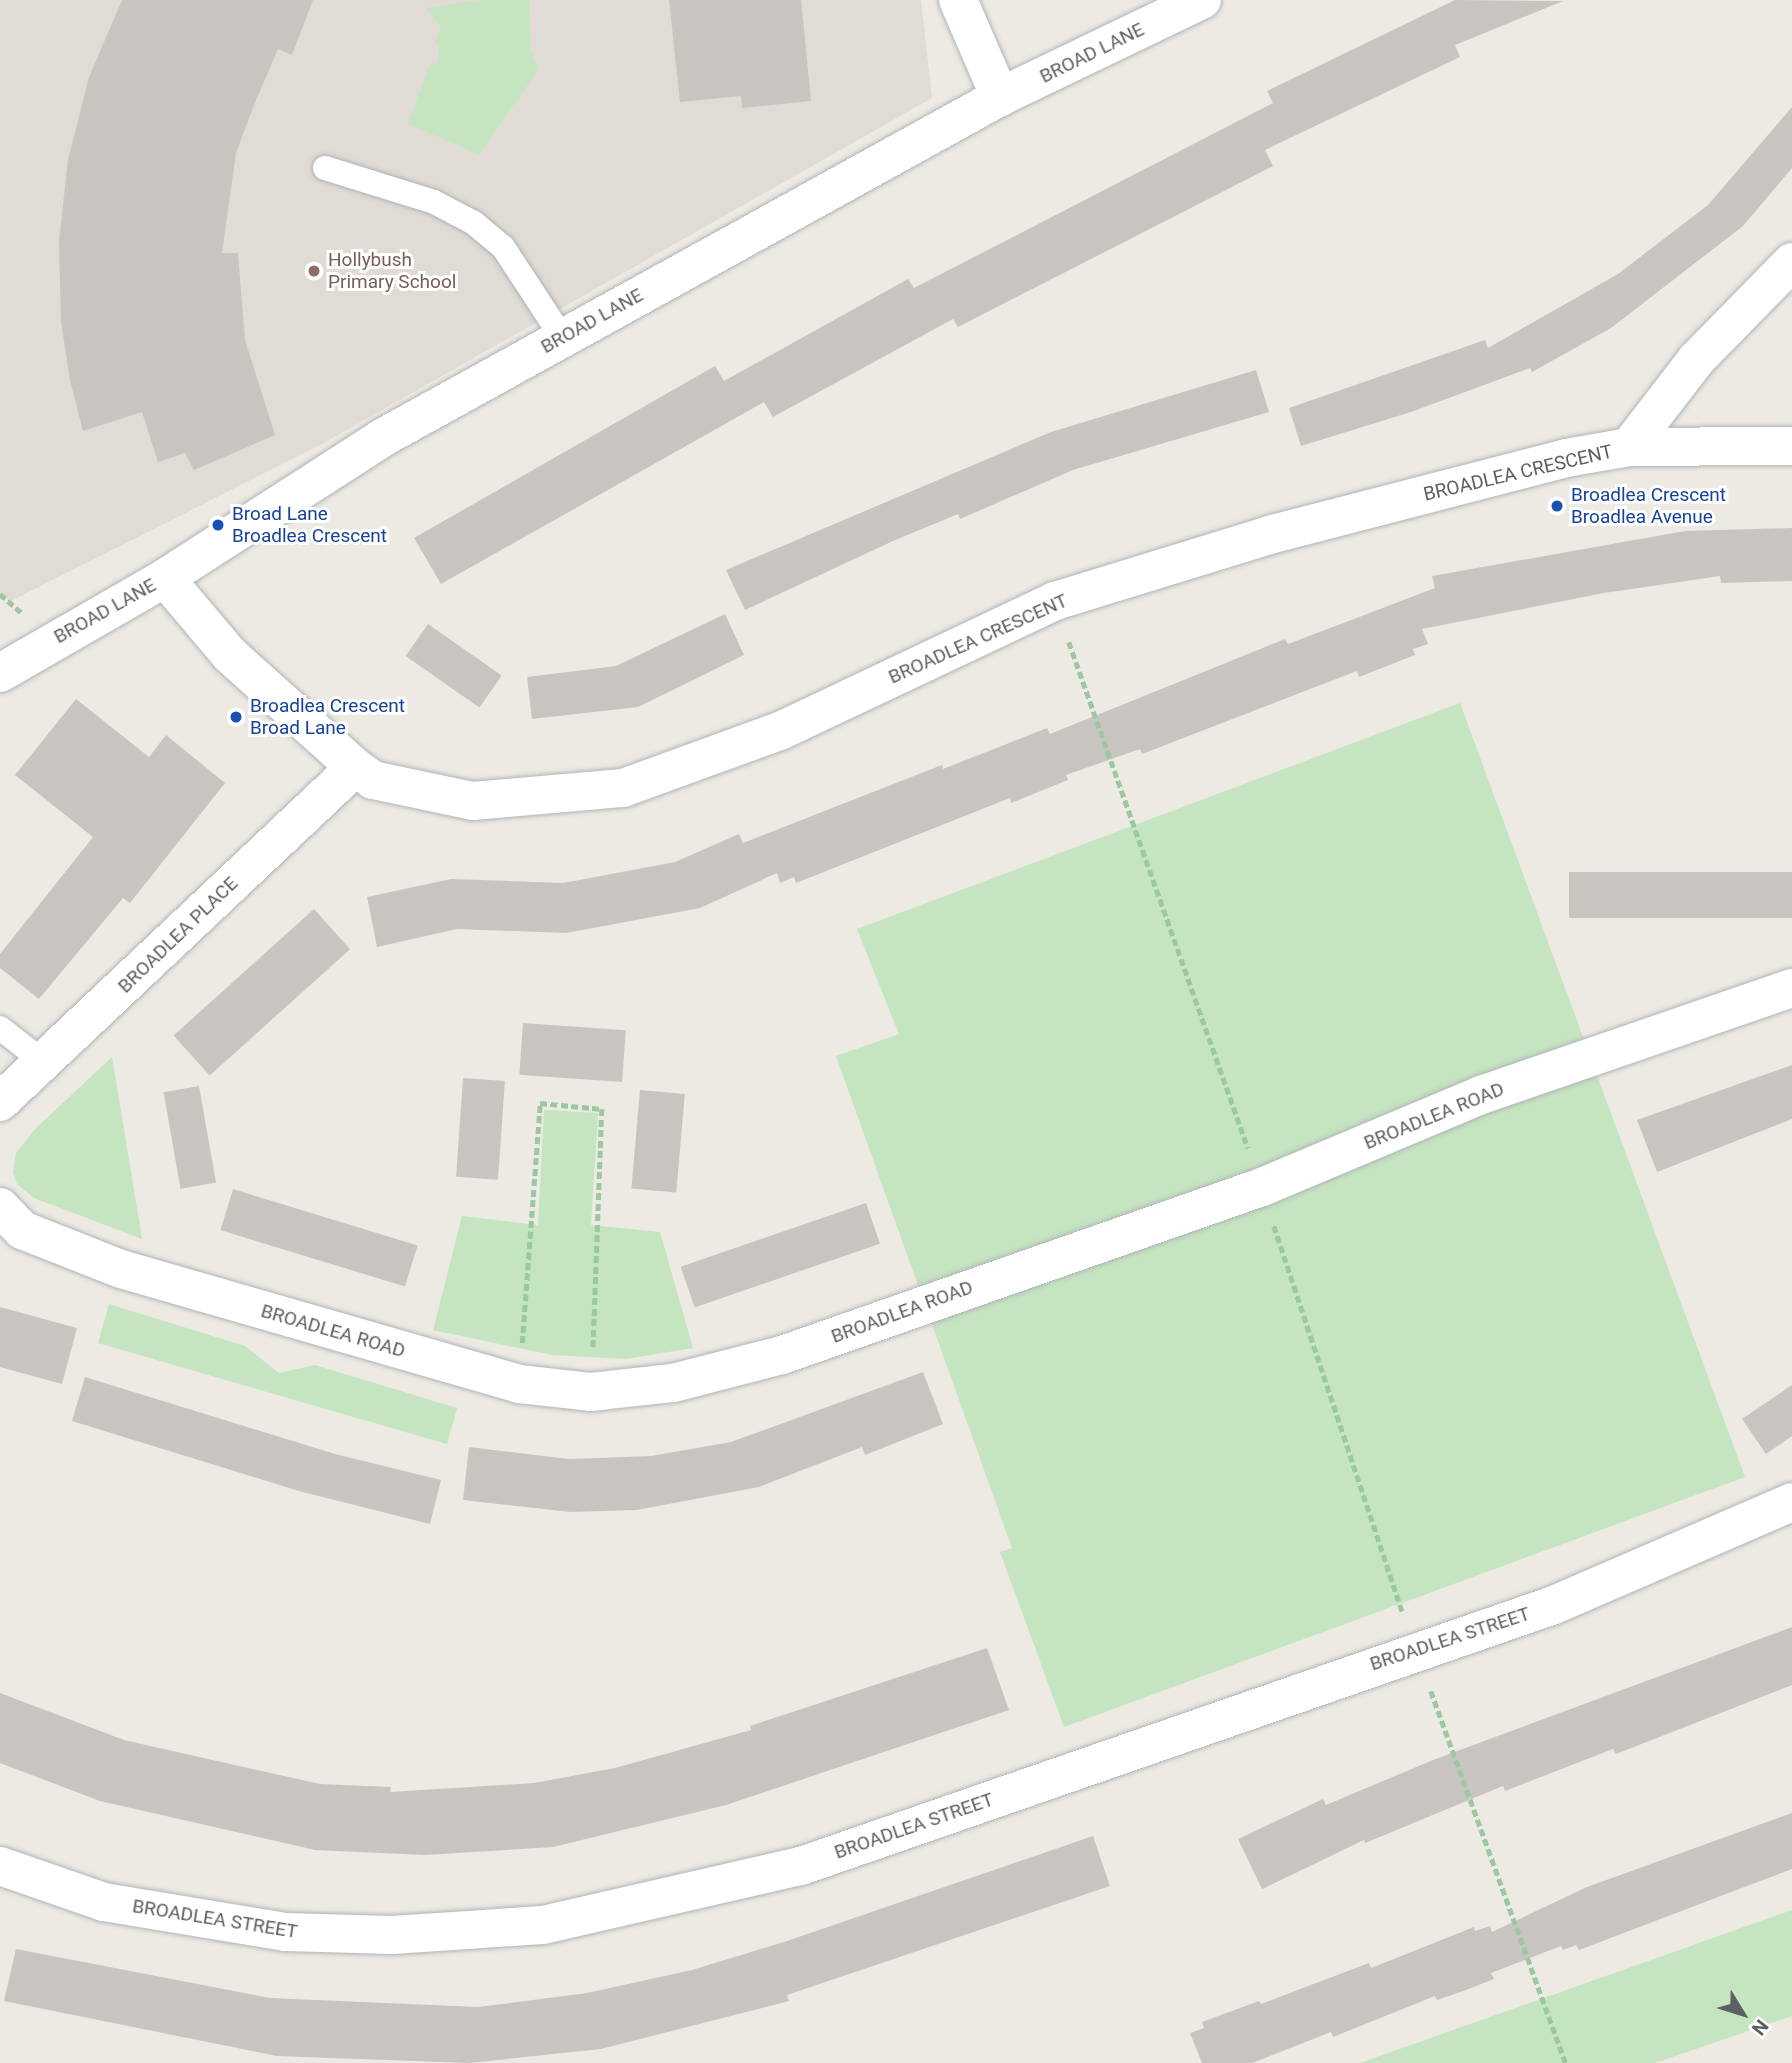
<!DOCTYPE html>
<style>
body{margin:0}
#map{position:relative;width:1792px;height:2063px;overflow:hidden;background:#edeae3;font-family:Roboto,sans-serif}
div>[style]{position:absolute}
.education>*{inset:0;background:#e0dbd4}
.green>*{inset:0;background:#c5e4c0}
.building>*{inset:0;background:#c8c5c0;transform-origin:0 0}
.path>*{height:4.5px;margin-top:-2.25px;transform-origin:0;background:repeating-linear-gradient(90deg,#9bc7a1 0 7px,transparent 0 10.5px)}
.roads{filter:drop-shadow(0 0 2px #b0b4b8) drop-shadow(0 0 2px #b0b4b8)}
.lane>*{height:24px;margin:-12px;padding:0 12px;transform-origin:12px;border-radius:12px;background:#fff}
.street>*{height:38px;margin:-19px;padding:0 19px;transform-origin:19px;border-radius:19px;background:#fff}
.secondary>*{height:38px;margin:-19px;padding:0 19px;transform-origin:19px;border-radius:19px;background:#fff}
.dots>*{width:19px;height:19px;translate:-50% -50%;box-sizing:border-box;border:4px solid #fff;border-radius:50%}
span{translate:-50% -50%;white-space:nowrap;text-align:center;line-height:1.15;-webkit-text-stroke:6px #fff;paint-order:stroke}
.street-label{font-size:19px;color:#5b6063}
.education-label{font-size:19px;color:#785e54}
.left{translate:0 -50%;text-align:left}
.transit-label{font-size:19px;color:#164399}
.north{position:absolute;left:1708px;top:1979px;width:70px;height:70px;-webkit-text-stroke:5px #fff;paint-order:stroke;rotate:128deg;font-size:19px;font-weight:700;line-height:28px;text-align:center;color:#5b6063}
.north::after{content:'';display:block;margin:auto;width:24px;height:32px;background:#5b6063;clip-path:polygon(50% 0,100% 100%,50% 72%,0 100%)}
</style>
<div id="map">
<div class="education">
<div style="clip-path:polygon(0 0,921px 0,932px 98px,322px 444px,11px 601px,0 594px)"></div>
</div>
<div class="green">
<div style="clip-path:polygon(481px 0,529px 0,531px 51px,539px 69px,479px 154px,408px 124px,430px 64px,438px 63px,439px 45px,435px 43px,441px 27px,426px 8px)"></div>
<div style="clip-path:polygon(1460px 703px,1745px 1477px,1064px 1727px,1000px 1552px,1012px 1548px,836px 1056px,899px 1034px,857px 929px)"></div>
<div style="clip-path:polygon(112px 1057px,142px 1239px,34px 1198px,17px 1184px,13px 1173px,16px 1153px,35px 1129px)"></div>
<div style="clip-path:polygon(544px 1110px,598px 1113px,591px 1225px,660px 1232px,693px 1348px,626px 1359px,552px 1355px,433px 1330px,462px 1216px,538px 1225px)"></div>
<div style="clip-path:polygon(109px 1304px,245px 1346px,279px 1373px,315px 1365px,457px 1408px,447px 1444px,98px 1343px)"></div>
<div style="clip-path:polygon(1792px 1910px,1792px 2016px,1655px 2063px,1360px 2063px)"></div>
</div>
<div class="building">
<div style="clip-path:polygon(122px 0,313px 0,292px 55px,278px 49px,254px 105px,236px 153px,222px 253px,238px 253px,245px 340px,275px 435px,194px 470px,185px 453px,158px 462px,142px 412px,83px 431px,70px 380px,61px 321px,59px 241px,68px 160px,89px 77px)"></div>
<div style="clip-path:polygon(669px 0,801px 0,811px 101px,742px 108px,741px 96px,680px 102px)"></div>
<div style="clip-path:polygon(1455px 0,1563px 1px,1455px 45px,1460px 57px,1265px 150px,1273px 166px,958px 327px,953px 319px,773px 417px,764px 402px,441px 584px,414px 538px,715px 366px,724px 381px,908px 279px,914px 288px,1273px 103px,1267px 91px)"></div>
<div style="clip-path:polygon(1792px 107px,1792px 168px,1743px 226px,1611px 328px,1532px 372px,1530px 368px,1411px 412px,1301px 446px,1289px 408px,1485px 340px,1488px 348px,1618px 274px,1708px 205px)"></div>
<div style="clip-path:polygon(1256px 370px,1269px 412px,1073px 470px,960px 519px,958px 514px,893px 541px,745px 610px,726px 570px,1051px 432px)"></div>
<div style="clip-path:polygon(1792px 528px,1792px 581px,1721px 583px,1720px 576px,1604px 593px,1422px 629px,1428px 644px,1413px 649px,1415px 655px,1359px 677px,1357px 671px,1142px 754px,1140px 749px,1066px 775px,1068px 780px,1011px 803px,1010px 798px,796px 883px,794px 877px,780px 883px,777px 873px,700px 908px,566px 933px,457px 929px,377px 947px,367px 897px,451px 879px,563px 883px,675px 862px,739px 834px,743px 843px,942px 765px,943px 769px,1047px 728px,1050px 734px,1285px 639px,1288px 644px,1367px 614px,1435px 588px,1432px 576px,1685px 531px)"></div>
<div style="clip-path:polygon(725px 614px,744px 655px,638px 707px,532px 719px,527px 677px,616px 666px)"></div>
<div style="left:428px;top:624px;width:90px;height:39px;rotate:35deg"></div>
<div style="clip-path:polygon(76px 699px,149px 757px,166px 735px,225px 783px,130px 903px,123px 898px,39px 999px,0 968px,0 954px,93px 837px,15px 775px)"></div>
<div style="left:1792px;top:872px;width:46px;height:223px;rotate:90deg"></div>
<div style="left:314px;top:909px;width:54px;height:189px;rotate:48deg"></div>
<div style="left:523px;top:1023px;width:103px;height:52px;rotate:4deg"></div>
<div style="clip-path:polygon(1792px 1065px,1792px 1119px,1657px 1172px,1637px 1120px)"></div>
<div style="left:463px;top:1078px;width:42px;height:99px;rotate:4deg"></div>
<div style="left:199px;top:1086px;width:98px;height:36px;rotate:80deg"></div>
<div style="left:640px;top:1090px;width:45px;height:99px;rotate:5deg"></div>
<div style="left:233px;top:1189px;width:193px;height:43px;rotate:17deg"></div>
<div style="left:866px;top:1203px;width:43px;height:196px;rotate:71deg"></div>
<div style="clip-path:polygon(0 1307px,77px 1328px,62px 1384px,0 1367px)"></div>
<div style="clip-path:polygon(923px 1372px,943px 1424px,865px 1455px,862px 1447px,759px 1487px,637px 1510px,571px 1512px,463px 1500px,469px 1447px,569px 1459px,651px 1456px,731px 1442px)"></div>
<div style="clip-path:polygon(85px 1377px,335px 1454px,441px 1480px,430px 1524px,299px 1491px,72px 1421px)"></div>
<div style="clip-path:polygon(1792px 1385px,1792px 1436px,1766px 1454px,1742px 1419px)"></div>
<div style="clip-path:polygon(1792px 1627px,1792px 1685px,1616px 1754px,1613px 1749px,1505px 1791px,1503px 1786px,1365px 1843px,1364px 1840px,1262px 1889px,1238px 1839px,1323px 1799px,1326px 1805px,1433px 1760px)"></div>
<div style="clip-path:polygon(987px 1648px,1009px 1710px,726px 1805px,553px 1847px,425px 1855px,315px 1850px,100px 1801px,0 1763px,0 1693px,124px 1740px,320px 1784px,391px 1787px,390px 1792px,534px 1783px,615px 1768px,751px 1730px,750px 1726px)"></div>
<div style="clip-path:polygon(1792px 1813px,1792px 1869px,1579px 1950px,1576px 1945px,1563px 1950px,1561px 1946px,1491px 1973px,1494px 1979px,1466px 1990px,1437px 2000px,1435px 1996px,1333px 2037px,1331px 2032px,1252px 2063px,1202px 2063px,1190px 2033px,1204px 2028px,1202px 2022px,1259px 2001px,1261px 2004px,1369px 1963px,1371px 1968px,1474px 1927px,1475px 1931px,1490px 1926px,1492px 1932px,1587px 1887px)"></div>
<div style="clip-path:polygon(1093px 1836px,1110px 1886px,787px 1995px,789px 2001px,601px 2049px,469px 2063px,277px 2056px,4px 2001px,16px 1949px,270px 1998px,478px 2007px,587px 1993px,692px 1970px,787px 1941px)"></div>
</div>
<div class="path">
<div style="left:0;top:594px;width:30px;rotate:41deg"></div>
<div style="left:1069px;top:642px;width:537px;rotate:70.52deg"></div>
<div style="left:1274px;top:1226px;width:408px;rotate:71.6deg"></div>
<div style="left:522px;top:1343px;width:241px;rotate:-85.7deg"></div>
<div style="left:540px;top:1103px;width:62px;rotate:5.5deg"></div>
<div style="left:602px;top:1109px;width:240px;rotate:92.1deg"></div>
<div style="left:1431px;top:1691px;width:396px;rotate:70.1deg"></div>
</div>
<div class="roads">
<div class="lane">
<div style="left:325px;top:168px;width:114px;rotate:17.3deg"></div>
<div style="left:434px;top:202px;width:45px;rotate:27.7deg"></div>
<div style="left:474px;top:223px;width:38px;rotate:40deg"></div>
<div style="left:503px;top:247px;width:108px;rotate:56.8deg"></div>
<div style="left:0;top:1028px;width:57px;rotate:37.9deg"></div>
</div>
<div class="street">
<div style="left:958px;top:0;width:106px;rotate:66.6deg"></div>
<div style="left:1629px;top:447px;width:110px;rotate:-52.4deg"></div>
<div style="left:1696px;top:360px;width:137px;rotate:-45.6deg"></div>
<div style="left:165px;top:578px;width:101px;rotate:49.8deg"></div>
<div style="left:230px;top:655px;width:168px;rotate:41.9deg"></div>
<div style="left:355px;top:767px;width:22px;rotate:36deg"></div>
<div style="left:373px;top:780px;width:102px;rotate:11.9deg"></div>
<div style="left:473px;top:801px;width:151px;rotate:-5deg"></div>
<div style="left:623px;top:788px;width:167px;rotate:-20deg"></div>
<div style="left:780px;top:731px;width:304px;rotate:-25.3deg"></div>
<div style="left:1055px;top:601px;width:224px;rotate:-17.1deg"></div>
<div style="left:1269px;top:535px;width:307px;rotate:-14.5deg"></div>
<div style="left:1566px;top:458px;width:64px;rotate:-9.9deg"></div>
<div style="left:1629px;top:447px;width:163px;rotate:-0.4deg"></div>
<div style="left:0;top:1102px;width:488px;rotate:-43.3deg"></div>
<div style="left:0;top:1207px;width:32px;rotate:46deg"></div>
<div style="left:22px;top:1230px;width:106px;rotate:21.5deg"></div>
<div style="left:121px;top:1269px;width:414px;rotate:16.1deg"></div>
<div style="left:519px;top:1384px;width:72px;rotate:6.3deg"></div>
<div style="left:591px;top:1392px;width:82px;rotate:-6.3deg"></div>
<div style="left:673px;top:1383px;width:113px;rotate:-14.4deg"></div>
<div style="left:782px;top:1355px;width:509px;rotate:-19.29deg"></div>
<div style="left:1262px;top:1187px;width:238px;rotate:-22.8deg"></div>
<div style="left:1481px;top:1095px;width:329px;rotate:-19deg"></div>
<div style="left:0;top:1866px;width:110px;rotate:19.1deg"></div>
<div style="left:104px;top:1902px;width:184px;rotate:9.4deg"></div>
<div style="left:286px;top:1932px;width:106px;rotate:1.6deg"></div>
<div style="left:392px;top:1935px;width:151px;rotate:-3.8deg"></div>
<div style="left:543px;top:1925px;width:265px;rotate:-12.9deg"></div>
<div style="left:801px;top:1866px;width:797px;rotate:-19.12deg"></div>
<div style="left:1554px;top:1605px;width:259px;rotate:-23.4deg"></div>
</div>
<div class="secondary">
<div style="left:0;top:673px;width:190px;rotate:-29.9deg"></div>
<div style="left:165px;top:578px;width:258px;rotate:-32.8deg"></div>
<div style="left:382px;top:438px;width:706px;rotate:-28.89deg"></div>
<div style="left:1000px;top:97px;width:224px;rotate:-25.7deg"></div>
</div>
</div>
<div class="dots">
<div style="left:314px;top:271px;background:#8d6e63"></div>
<div style="left:1557px;top:506px;background:#1a4fb4"></div>
<div style="left:218px;top:525px;background:#1a4fb4"></div>
<div style="left:236px;top:717px;background:#1a4fb4"></div>
</div>
<div class="street-label">
<span style="left:1092px;top:53px;rotate:-26deg">BROAD LANE</span>
<span style="left:592px;top:321px;rotate:-29deg">BROAD LANE</span>
<span style="left:1518px;top:473px;rotate:-13deg">BROADLEA CRESCENT</span>
<span style="left:105px;top:611px;rotate:-29deg">BROAD LANE</span>
<span style="left:978px;top:639px;rotate:-24deg">BROADLEA CRESCENT</span>
<span style="left:178px;top:935px;rotate:-44deg">BROADLEA PLACE</span>
<span style="left:1434px;top:1116px;rotate:-22deg">BROADLEA ROAD</span>
<span style="left:902px;top:1312px;rotate:-20deg">BROADLEA ROAD</span>
<span style="left:333px;top:1331px;rotate:16deg">BROADLEA ROAD</span>
<span style="left:1450px;top:1639px;rotate:-18deg">BROADLEA STREET</span>
<span style="left:914px;top:1826px;rotate:-19deg">BROADLEA STREET</span>
<span style="left:215px;top:1919px;rotate:9deg">BROADLEA STREET</span>
</div>
<div class="education-label">
<span class="left" style="left:328px;top:271px">Hollybush<br>Primary School</span>
</div>
<div class="transit-label">
<span class="left" style="left:1571px;top:506px">Broadlea Crescent<br>Broadlea Avenue</span>
<span class="left" style="left:232px;top:525px">Broad Lane<br>Broadlea Crescent</span>
<span class="left" style="left:250px;top:717px">Broadlea Crescent<br>Broad Lane</span>
</div>
<div class="north">N</div>
</div>
